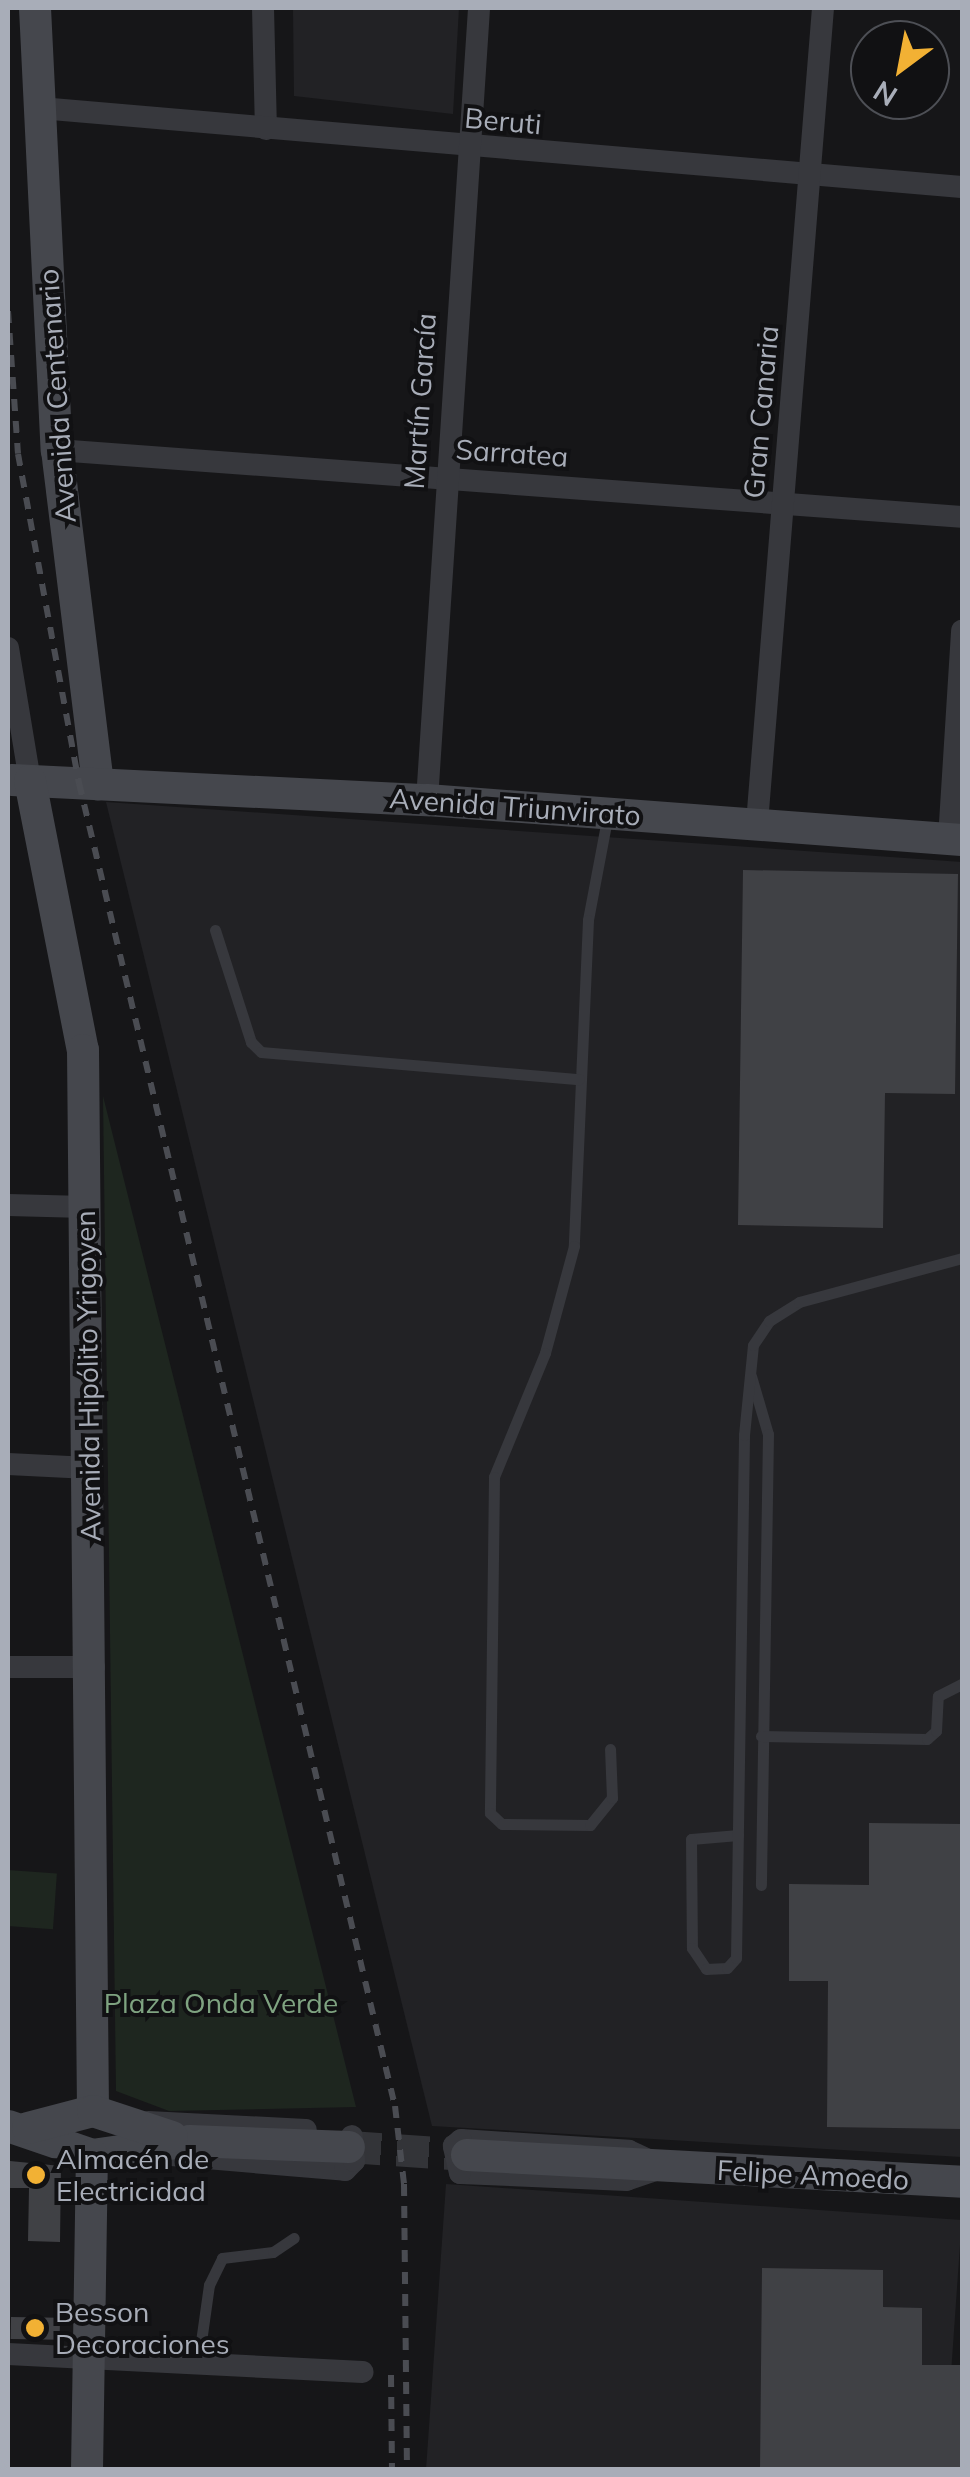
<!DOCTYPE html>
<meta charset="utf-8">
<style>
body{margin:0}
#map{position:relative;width:970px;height:2477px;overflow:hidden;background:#161618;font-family:Mulish,sans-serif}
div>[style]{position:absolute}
.built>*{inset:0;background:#222225;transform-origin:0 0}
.green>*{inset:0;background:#1e261f;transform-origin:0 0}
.building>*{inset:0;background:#404145;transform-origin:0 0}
.secondary-tunnel>*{height:32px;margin-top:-16px;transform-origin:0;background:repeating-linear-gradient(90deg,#333438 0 32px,transparent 0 48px)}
.lane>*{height:11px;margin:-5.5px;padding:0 5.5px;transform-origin:5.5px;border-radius:5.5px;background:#37383d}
.street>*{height:22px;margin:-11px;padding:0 11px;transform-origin:11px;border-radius:11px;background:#37383d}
.secondary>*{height:32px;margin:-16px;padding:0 16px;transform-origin:16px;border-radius:16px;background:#45474d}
.rail>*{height:6px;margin-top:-3px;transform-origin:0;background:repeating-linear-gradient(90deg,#4a4c52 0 12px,transparent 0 22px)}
.dots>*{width:28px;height:28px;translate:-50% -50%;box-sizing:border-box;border:5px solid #111113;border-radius:50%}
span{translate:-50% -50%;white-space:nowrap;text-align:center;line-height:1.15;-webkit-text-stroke:8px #111113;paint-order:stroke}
.street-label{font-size:28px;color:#a8adb8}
.park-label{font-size:28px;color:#7fa381}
.poi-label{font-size:28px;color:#a8adb8}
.left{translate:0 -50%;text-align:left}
.frame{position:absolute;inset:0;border:10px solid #a8adb8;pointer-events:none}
.north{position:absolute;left:850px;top:20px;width:100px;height:100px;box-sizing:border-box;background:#111113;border:2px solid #4d4f55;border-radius:50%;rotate:212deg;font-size:28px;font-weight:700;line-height:40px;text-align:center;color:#a8adb8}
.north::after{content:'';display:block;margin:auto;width:35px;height:45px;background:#f2b134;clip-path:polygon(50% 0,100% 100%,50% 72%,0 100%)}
</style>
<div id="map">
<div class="built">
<div style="clip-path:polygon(293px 8px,459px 8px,453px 114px,294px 96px)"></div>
<div style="clip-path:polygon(106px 802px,962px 862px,962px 2157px,432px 2126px)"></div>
<div style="left:446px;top:2184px;width:517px;height:286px;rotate:4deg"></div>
</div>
<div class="green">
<div style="clip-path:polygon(103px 1096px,286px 1827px,356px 2107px,169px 2111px,116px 2091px)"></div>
<div style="left:8px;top:1870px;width:49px;height:56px;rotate:4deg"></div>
</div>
<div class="building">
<div style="clip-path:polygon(743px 870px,958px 874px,955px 1094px,885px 1093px,883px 1228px,738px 1225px)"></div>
<div style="clip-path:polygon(869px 1823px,962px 1824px,962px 2129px,827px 2127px,828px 1981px,789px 1981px,789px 1884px,869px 1885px)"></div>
<div style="clip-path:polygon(10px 2161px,61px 2166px,60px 2242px,28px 2241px,29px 2188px,10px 2188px)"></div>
<div style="clip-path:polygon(762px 2268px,883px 2270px,883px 2307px,922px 2308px,922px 2365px,962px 2365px,962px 2470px,760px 2470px)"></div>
<div style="left:11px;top:2317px;width:49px;height:22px;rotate:1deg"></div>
</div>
<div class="secondary-tunnel">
<div style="left:349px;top:2147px;width:118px;rotate:3.9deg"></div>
</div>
<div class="lane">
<div style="left:607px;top:819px;width:103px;rotate:100.7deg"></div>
<div style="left:588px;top:920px;width:326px;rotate:92.5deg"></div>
<div style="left:574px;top:1246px;width:111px;rotate:105.2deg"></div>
<div style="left:545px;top:1353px;width:134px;rotate:112.4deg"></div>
<div style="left:494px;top:1477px;width:336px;rotate:90.7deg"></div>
<div style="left:490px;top:1813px;width:16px;rotate:43deg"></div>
<div style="left:502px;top:1824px;width:88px;rotate:0.7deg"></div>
<div style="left:590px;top:1825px;width:35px;rotate:-51deg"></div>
<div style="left:612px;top:1798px;width:49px;rotate:-92.3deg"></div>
<div style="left:215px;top:930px;width:118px;rotate:72.2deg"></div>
<div style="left:251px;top:1042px;width:14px;rotate:45deg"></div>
<div style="left:261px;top:1052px;width:319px;rotate:4.9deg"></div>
<div style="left:751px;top:1376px;width:60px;rotate:73.7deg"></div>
<div style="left:768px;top:1434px;width:451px;rotate:90.9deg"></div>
<div style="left:761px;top:1736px;width:166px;rotate:1deg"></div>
<div style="left:927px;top:1739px;width:12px;rotate:-42deg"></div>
<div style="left:936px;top:1731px;width:35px;rotate:-87deg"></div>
<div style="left:938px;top:1696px;width:27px;rotate:-27deg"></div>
<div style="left:738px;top:1835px;width:47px;rotate:175.1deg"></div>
<div style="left:691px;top:1839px;width:109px;rotate:89.5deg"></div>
<div style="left:692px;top:1948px;width:25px;rotate:56deg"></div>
<div style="left:706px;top:1969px;width:21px;rotate:-3deg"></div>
<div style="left:727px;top:1968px;width:13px;rotate:-48deg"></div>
<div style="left:736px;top:1958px;width:523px;rotate:-89.12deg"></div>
<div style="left:744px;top:1435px;width:90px;rotate:-84.3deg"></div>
<div style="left:753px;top:1345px;width:29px;rotate:-56deg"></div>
<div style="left:769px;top:1321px;width:36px;rotate:-32deg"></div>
<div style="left:799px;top:1302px;width:169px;rotate:-15.1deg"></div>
<div style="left:198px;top:2363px;width:79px;rotate:-82deg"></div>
<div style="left:209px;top:2285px;width:30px;rotate:-64deg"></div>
<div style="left:222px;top:2258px;width:51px;rotate:-6.7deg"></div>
<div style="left:273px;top:2252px;width:25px;rotate:-34deg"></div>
</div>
<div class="street">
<div style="left:263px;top:8px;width:121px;rotate:88.6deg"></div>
<div style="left:40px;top:108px;width:925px;rotate:4.9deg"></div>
<div style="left:57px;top:450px;width:907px;rotate:4.23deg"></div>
<div style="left:8px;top:648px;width:135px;rotate:80.6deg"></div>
<div style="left:427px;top:800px;width:794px;rotate:-86.24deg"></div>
<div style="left:757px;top:823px;width:818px;rotate:-85.37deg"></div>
<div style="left:949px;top:839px;width:209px;rotate:-86.4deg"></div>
<div style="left:8px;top:1205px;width:77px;rotate:1.5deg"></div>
<div style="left:8px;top:1464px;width:81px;rotate:2.8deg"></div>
<div style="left:8px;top:1667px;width:86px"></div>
<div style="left:148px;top:2122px;width:158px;rotate:2.9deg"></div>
<div style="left:461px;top:2140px;width:168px;rotate:3.7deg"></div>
<div style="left:629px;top:2151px;width:38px;rotate:25deg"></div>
<div style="left:664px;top:2167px;width:39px;rotate:161deg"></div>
<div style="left:627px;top:2180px;width:167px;rotate:-177.6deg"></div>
<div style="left:460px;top:2173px;width:28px;rotate:-103deg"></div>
<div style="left:454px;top:2146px;width:9px;rotate:-41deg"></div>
<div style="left:148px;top:2153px;width:198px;rotate:4.9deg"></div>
<div style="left:345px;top:2170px;width:13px;rotate:-45deg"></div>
<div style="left:354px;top:2161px;width:25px;rotate:-95deg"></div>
<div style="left:8px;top:2354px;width:355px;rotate:2.9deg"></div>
</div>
<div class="secondary">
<div style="left:35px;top:8px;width:443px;rotate:87.2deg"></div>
<div style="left:57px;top:450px;width:337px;rotate:83deg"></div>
<div style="left:12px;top:780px;width:415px;rotate:2.8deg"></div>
<div style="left:427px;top:800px;width:536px;rotate:4.28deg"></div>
<div style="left:30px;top:781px;width:274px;rotate:78.9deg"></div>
<div style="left:83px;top:1050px;width:1061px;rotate:89.46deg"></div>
<div style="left:8px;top:2126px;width:89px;rotate:19deg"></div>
<div style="left:92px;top:2155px;width:99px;rotate:-8.1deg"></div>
<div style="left:190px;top:2141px;width:159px;rotate:2.2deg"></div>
<div style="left:28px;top:2128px;width:67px;rotate:-14.7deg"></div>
<div style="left:93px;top:2111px;width:83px;rotate:18.2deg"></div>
<div style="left:467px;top:2155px;width:496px;rotate:3.1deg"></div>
<div style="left:87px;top:2470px;width:315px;rotate:-89.1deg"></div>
</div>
<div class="rail">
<div style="left:8px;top:311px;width:143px;rotate:86deg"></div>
<div style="left:18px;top:454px;width:335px;rotate:79.5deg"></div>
<div style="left:79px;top:783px;width:1360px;rotate:76.57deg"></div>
<div style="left:395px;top:2106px;width:79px;rotate:83.4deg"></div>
<div style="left:404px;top:2184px;width:286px;rotate:89.4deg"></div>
<div style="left:391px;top:2375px;width:95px;rotate:89.4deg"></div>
</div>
<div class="dots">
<div style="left:36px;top:2175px;background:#f2b134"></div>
<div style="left:35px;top:2328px;background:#f2b134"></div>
</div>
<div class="street-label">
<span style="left:503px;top:121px;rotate:5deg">Beruti</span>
<span style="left:57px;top:396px;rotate:-94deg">Avenida Centenario</span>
<span style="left:420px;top:401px;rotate:-86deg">Martín García</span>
<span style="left:761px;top:412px;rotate:-85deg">Gran Canaria</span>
<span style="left:512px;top:453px;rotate:4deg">Sarratea</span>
<span style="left:515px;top:807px;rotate:4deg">Avenida Triunvirato</span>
<span style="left:88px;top:1376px;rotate:-91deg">Avenida Hipólito Yrigoyen</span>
<span style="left:813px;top:2175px;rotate:3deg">Felipe Amoedo</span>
</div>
<div class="park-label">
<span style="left:221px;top:2003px">Plaza Onda Verde</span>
</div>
<div class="poi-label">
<span class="left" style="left:56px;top:2175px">Almacén de<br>Electricidad</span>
<span class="left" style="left:55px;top:2328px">Besson<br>Decoraciones</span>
</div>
<div class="frame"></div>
<div class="north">N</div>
</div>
